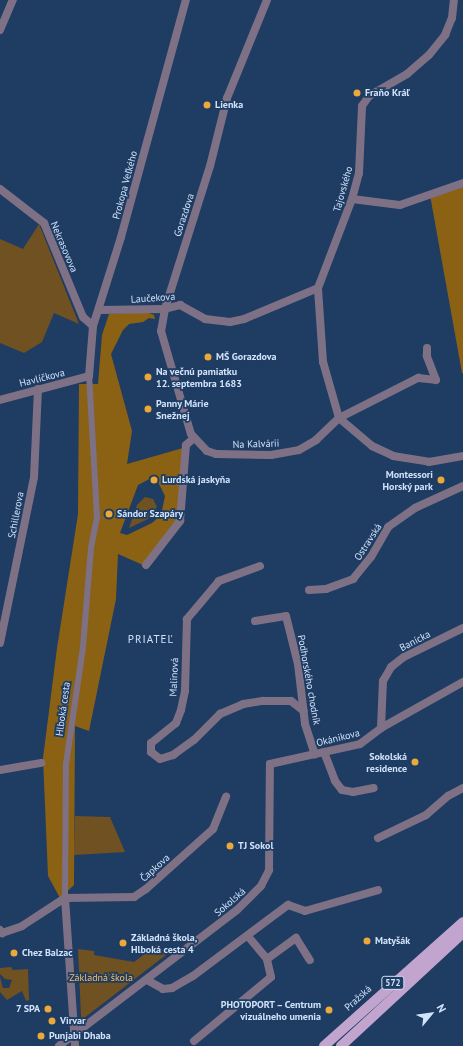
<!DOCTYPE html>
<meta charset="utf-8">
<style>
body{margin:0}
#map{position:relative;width:463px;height:1046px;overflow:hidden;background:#1f3c63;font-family:"PT Sans",sans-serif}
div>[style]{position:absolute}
.green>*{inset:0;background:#705121}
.forest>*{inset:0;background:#8b6114}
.pedestrian>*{height:6px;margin:-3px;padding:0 3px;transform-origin:3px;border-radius:3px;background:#7f7185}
.minor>*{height:8px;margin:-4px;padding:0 4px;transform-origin:4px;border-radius:4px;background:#7f7185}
.primary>*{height:10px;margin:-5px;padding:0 5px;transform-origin:5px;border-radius:5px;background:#c2a5ce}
.dots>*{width:11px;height:11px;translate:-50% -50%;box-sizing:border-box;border:2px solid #1f3c63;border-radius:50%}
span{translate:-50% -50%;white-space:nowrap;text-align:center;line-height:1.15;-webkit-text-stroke:3.5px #1f3c63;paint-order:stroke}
.shield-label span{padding:1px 3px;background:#1f3c63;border:1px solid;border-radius:3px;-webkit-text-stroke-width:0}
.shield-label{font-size:9px;color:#d1e3fb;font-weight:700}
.poi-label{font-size:10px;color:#d1e3fb;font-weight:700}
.left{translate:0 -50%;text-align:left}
.right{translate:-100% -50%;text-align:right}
.street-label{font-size:10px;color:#d1e3fb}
.park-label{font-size:10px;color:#fdbf60}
.neighbourhood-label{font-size:11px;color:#d1e3fb;letter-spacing:1px}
.north{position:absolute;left:411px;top:994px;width:40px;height:40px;-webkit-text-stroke:3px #1f3c63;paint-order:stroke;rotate:61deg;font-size:11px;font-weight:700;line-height:16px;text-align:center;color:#d1e3fb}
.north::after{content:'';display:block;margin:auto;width:14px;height:18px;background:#d1e3fb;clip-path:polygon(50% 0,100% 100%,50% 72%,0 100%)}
</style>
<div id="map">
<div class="green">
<div style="clip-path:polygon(39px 224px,79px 324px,54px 313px,42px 342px,24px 353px,0 343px,0 239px,23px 249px)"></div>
<div style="clip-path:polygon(145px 497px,153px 499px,157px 507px,148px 519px,129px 528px,137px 505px)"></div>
<div style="clip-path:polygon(75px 816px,110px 817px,125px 852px,74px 855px)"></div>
<div style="clip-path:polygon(158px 944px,166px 955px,84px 1018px,81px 1017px,78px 949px,94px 951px,94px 955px,134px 962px)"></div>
<div style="clip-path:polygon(11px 967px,13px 970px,28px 969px,29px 1000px,26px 1001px,22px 991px,7px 1000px,0 992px,0 977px,3px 988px,9px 988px,12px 980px,5px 979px,0 974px,0 968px)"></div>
</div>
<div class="forest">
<div style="clip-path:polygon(463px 183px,463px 373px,462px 373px,430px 195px)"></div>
<div style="clip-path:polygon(evenodd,146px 312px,154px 315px,155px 319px,149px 318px,143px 322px,129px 324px,123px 330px,111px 354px,132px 431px,127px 464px,183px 448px,179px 520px,143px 565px,118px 554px,116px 599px,89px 731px,75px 726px,74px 885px,60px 898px,48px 876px,43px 758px,57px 648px,78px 514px,79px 384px,98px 384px,102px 335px,109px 314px,146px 312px,155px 476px,165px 496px,161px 515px,152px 523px,127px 535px,120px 533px,138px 485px,155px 476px)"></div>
</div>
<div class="pedestrian">
<div style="left:65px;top:898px;width:134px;rotate:-89.6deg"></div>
<div style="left:66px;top:764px;width:118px;rotate:-81.7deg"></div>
<div style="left:83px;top:647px;width:99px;rotate:-85.4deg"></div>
<div style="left:91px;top:548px;width:32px;rotate:-79deg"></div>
<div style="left:97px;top:517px;width:141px;rotate:-93.2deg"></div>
</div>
<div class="minor">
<div style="left:267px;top:0;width:106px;rotate:112.2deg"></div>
<div style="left:227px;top:98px;width:70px;rotate:104deg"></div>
<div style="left:210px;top:166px;width:150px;rotate:107.5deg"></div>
<div style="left:165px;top:309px;width:22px;rotate:100deg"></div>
<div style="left:161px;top:331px;width:107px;rotate:73.8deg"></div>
<div style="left:191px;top:434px;width:23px;rotate:47deg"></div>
<div style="left:207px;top:451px;width:9px;rotate:18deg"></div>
<div style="left:216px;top:454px;width:55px;rotate:1deg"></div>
<div style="left:271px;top:455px;width:28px;rotate:-10deg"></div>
<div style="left:299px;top:450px;width:20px;rotate:-30deg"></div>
<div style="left:316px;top:440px;width:32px;rotate:-44deg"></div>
<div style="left:339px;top:418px;width:89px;rotate:-26.9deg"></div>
<div style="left:418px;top:378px;width:18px;rotate:6deg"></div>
<div style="left:436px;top:380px;width:26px;rotate:-111deg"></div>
<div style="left:427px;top:356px;width:8px;rotate:-90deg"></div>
<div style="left:0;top:30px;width:33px;rotate:-67deg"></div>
<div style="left:0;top:189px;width:56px;rotate:37.7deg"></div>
<div style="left:44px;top:223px;width:102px;rotate:67.5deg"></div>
<div style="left:83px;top:317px;width:13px;rotate:42deg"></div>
<div style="left:352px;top:199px;width:48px;rotate:7.1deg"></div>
<div style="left:400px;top:205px;width:67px;rotate:-19.2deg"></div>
<div style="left:99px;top:310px;width:66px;rotate:-0.9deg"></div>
<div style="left:165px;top:309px;width:16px;rotate:-15deg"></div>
<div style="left:180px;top:305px;width:29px;rotate:29deg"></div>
<div style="left:205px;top:319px;width:25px;rotate:7deg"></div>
<div style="left:230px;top:322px;width:14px;rotate:-12deg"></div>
<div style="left:244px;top:319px;width:80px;rotate:-22.7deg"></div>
<div style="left:0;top:400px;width:92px;rotate:-15.1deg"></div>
<div style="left:89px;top:376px;width:50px;rotate:-85.4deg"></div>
<div style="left:93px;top:326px;width:93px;rotate:-72.5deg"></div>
<div style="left:121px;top:237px;width:246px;rotate:-74.7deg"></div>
<div style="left:339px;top:418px;width:58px;rotate:-105.9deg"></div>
<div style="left:323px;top:362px;width:74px;rotate:-93.9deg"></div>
<div style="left:318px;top:288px;width:95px;rotate:-69.1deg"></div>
<div style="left:352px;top:199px;width:27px;rotate:-75deg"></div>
<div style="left:359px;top:173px;width:67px;rotate:-87.4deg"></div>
<div style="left:362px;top:106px;width:12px;rotate:-55deg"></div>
<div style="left:369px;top:96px;width:44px;rotate:-30.1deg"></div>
<div style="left:407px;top:74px;width:29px;rotate:-41deg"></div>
<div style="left:429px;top:55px;width:26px;rotate:-51deg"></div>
<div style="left:445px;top:35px;width:18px;rotate:-68deg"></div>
<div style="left:452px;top:18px;width:18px;rotate:-84deg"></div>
<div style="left:339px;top:418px;width:43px;rotate:40.3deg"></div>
<div style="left:372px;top:446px;width:23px;rotate:25deg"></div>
<div style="left:393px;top:456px;width:36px;rotate:9deg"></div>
<div style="left:429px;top:462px;width:35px;rotate:-10deg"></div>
<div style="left:146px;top:565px;width:56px;rotate:-52.3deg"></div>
<div style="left:180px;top:521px;width:76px;rotate:-85.5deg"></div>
<div style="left:186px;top:445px;width:11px;rotate:-41deg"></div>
<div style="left:260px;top:566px;width:44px;rotate:159.9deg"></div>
<div style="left:219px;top:581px;width:50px;rotate:130.1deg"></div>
<div style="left:187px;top:619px;width:72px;rotate:91.6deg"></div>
<div style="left:185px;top:691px;width:19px;rotate:102deg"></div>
<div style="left:181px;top:710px;width:14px;rotate:111deg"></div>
<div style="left:176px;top:723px;width:32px;rotate:141deg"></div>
<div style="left:151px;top:743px;width:9px;rotate:90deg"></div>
<div style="left:151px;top:752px;width:11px;rotate:38deg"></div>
<div style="left:160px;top:759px;width:14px;rotate:-17deg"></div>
<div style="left:173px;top:755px;width:26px;rotate:-36deg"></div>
<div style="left:194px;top:740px;width:37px;rotate:-45deg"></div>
<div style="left:220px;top:714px;width:25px;rotate:-23deg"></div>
<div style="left:243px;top:704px;width:20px;rotate:-9deg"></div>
<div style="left:263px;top:701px;width:28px"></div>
<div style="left:291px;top:701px;width:16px;rotate:38deg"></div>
<div style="left:309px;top:590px;width:17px;rotate:-3deg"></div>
<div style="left:326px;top:589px;width:29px;rotate:-20deg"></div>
<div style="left:353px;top:579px;width:28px;rotate:-51deg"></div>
<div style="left:371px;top:557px;width:34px;rotate:-60deg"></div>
<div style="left:388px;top:527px;width:33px;rotate:-35deg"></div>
<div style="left:415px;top:508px;width:53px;rotate:-24.6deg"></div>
<div style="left:255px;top:621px;width:31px;rotate:-9deg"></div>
<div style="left:286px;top:616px;width:49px;rotate:76deg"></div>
<div style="left:298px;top:664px;width:60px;rotate:83.3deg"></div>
<div style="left:305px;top:724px;width:32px;rotate:72deg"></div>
<div style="left:0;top:643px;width:169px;rotate:-78.4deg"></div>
<div style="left:34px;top:477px;width:88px;rotate:-87.4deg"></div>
<div style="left:381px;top:728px;width:47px;rotate:-87.6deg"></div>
<div style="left:383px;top:681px;width:16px;rotate:-60deg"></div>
<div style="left:391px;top:667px;width:16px;rotate:-38deg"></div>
<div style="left:404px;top:657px;width:66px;rotate:-26.2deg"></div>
<div style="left:324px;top:752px;width:31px;rotate:69deg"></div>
<div style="left:335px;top:781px;width:11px;rotate:52deg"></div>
<div style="left:342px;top:790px;width:11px;rotate:10deg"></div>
<div style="left:353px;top:792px;width:21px;rotate:-11deg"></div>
<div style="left:0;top:770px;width:42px;rotate:-9.7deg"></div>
<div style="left:378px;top:838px;width:53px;rotate:-25.6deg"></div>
<div style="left:426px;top:815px;width:29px;rotate:-41deg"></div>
<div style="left:448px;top:796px;width:17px;rotate:-28deg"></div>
<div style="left:65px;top:898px;width:69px;rotate:-0.8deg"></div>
<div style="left:134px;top:897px;width:14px;rotate:-34deg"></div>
<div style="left:146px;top:889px;width:90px;rotate:-41.8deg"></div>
<div style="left:213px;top:829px;width:35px;rotate:-68deg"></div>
<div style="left:65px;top:898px;width:148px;rotate:86.1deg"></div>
<div style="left:0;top:930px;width:4px;rotate:56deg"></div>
<div style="left:2px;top:933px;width:21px;rotate:-19deg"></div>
<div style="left:22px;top:926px;width:51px;rotate:-33.1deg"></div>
<div style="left:267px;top:959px;width:36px;rotate:-36deg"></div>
<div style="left:296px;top:938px;width:26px;rotate:58deg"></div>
<div style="left:147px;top:980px;width:18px;rotate:29deg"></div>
<div style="left:163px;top:989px;width:9px;rotate:-6deg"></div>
<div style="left:172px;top:988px;width:24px;rotate:-30deg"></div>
<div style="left:193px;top:976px;width:119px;rotate:-36.8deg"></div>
<div style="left:288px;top:905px;width:18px;rotate:19deg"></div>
<div style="left:305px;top:911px;width:76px;rotate:-16deg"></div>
<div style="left:194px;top:1041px;width:100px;rotate:-39.7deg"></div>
<div style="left:271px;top:977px;width:18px;rotate:-103deg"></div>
<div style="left:267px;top:959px;width:30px;rotate:-130deg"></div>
<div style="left:59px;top:1046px;width:224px;rotate:-37.4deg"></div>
<div style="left:237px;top:910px;width:34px;rotate:-45deg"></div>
<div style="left:261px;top:886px;width:18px;rotate:-63deg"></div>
<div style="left:269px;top:870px;width:106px;rotate:-89.5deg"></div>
<div style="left:270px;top:764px;width:92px;rotate:-12.5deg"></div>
<div style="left:360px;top:744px;width:26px;rotate:-37deg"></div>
<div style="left:381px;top:728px;width:94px;rotate:-29.3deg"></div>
</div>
<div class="primary">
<div style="left:324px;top:1046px;width:186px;rotate:-41.7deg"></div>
<div style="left:341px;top:1046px;width:166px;rotate:-42.8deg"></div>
</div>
<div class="dots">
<div style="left:357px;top:93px;background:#eba93a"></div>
<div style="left:207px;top:105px;background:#eba93a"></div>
<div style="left:208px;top:357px;background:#eba93a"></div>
<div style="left:148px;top:377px;background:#eba93a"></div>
<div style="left:148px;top:409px;background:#eba93a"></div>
<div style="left:154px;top:480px;background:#eba93a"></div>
<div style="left:441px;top:480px;background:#eba93a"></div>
<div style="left:109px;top:514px;background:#eba93a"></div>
<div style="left:415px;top:762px;background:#eba93a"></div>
<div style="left:230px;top:846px;background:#eba93a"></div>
<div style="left:367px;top:941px;background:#eba93a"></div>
<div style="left:123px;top:943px;background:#eba93a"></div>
<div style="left:14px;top:953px;background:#eba93a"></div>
<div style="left:48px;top:1009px;background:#eba93a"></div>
<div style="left:329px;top:1010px;background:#eba93a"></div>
<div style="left:52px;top:1021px;background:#eba93a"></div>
<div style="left:41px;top:1036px;background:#eba93a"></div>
</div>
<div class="shield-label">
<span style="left:393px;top:983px">572</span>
</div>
<div class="poi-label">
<span class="left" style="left:365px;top:93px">Fraňo Kráľ</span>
<span class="left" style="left:215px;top:105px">Lienka</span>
<span class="left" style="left:216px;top:357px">MŠ Gorazdova</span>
<span class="left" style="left:156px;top:377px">Na večnú pamiatku<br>12. septembra 1683</span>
<span class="left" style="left:156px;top:409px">Panny Márie<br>Snežnej</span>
<span class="right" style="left:433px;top:480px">Montessori<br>Horský park</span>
<span class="left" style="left:162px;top:480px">Lurdská jaskyňa</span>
<span class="left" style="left:117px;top:514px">Sándor Szapáry</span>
<span class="right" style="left:407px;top:762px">Sokolská<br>residence</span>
<span class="left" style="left:238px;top:846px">TJ Sokol</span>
<span class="left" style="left:131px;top:943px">Základná škola,<br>Hlboká cesta 4</span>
<span class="left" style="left:375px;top:941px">Matyšák</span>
<span class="left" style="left:22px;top:953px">Chez Balzac</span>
<span class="right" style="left:321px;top:1010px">PHOTOPORT – Centrum<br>vizuálneho umenia</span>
<span class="right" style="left:40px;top:1009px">7 SPA</span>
<span class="left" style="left:60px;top:1021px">Virvar</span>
<span class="left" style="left:49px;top:1036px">Punjabi Dhaba</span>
</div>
<div class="street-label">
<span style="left:125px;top:185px;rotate:-75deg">Prokopa Veľkého</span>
<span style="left:343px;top:189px;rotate:-74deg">Tajovského</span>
<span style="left:184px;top:215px;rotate:-72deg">Gorazdova</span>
<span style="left:64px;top:247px;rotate:67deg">Nekrasovova</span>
<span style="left:153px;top:298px;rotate:-4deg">Laučekova</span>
<span style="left:42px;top:378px;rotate:-14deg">Havlíčkova</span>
<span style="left:256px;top:444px;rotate:-2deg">Na Kalvárii</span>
<span style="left:16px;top:515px;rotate:-79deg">Schillerova</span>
<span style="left:368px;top:542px;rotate:-57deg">Ostravská</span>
<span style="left:415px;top:641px;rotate:-27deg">Banícka</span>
<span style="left:174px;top:677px;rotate:-87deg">Malinová</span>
<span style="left:309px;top:680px;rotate:80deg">Podhorského chodník</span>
<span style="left:63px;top:709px;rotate:-82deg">Hlboká cesta</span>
<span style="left:338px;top:738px;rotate:-14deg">Okánikova</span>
<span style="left:155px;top:868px;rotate:-42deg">Čapkova</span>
<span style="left:230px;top:902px;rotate:-41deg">Sokolská</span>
<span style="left:358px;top:998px;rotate:-42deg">Pražská</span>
</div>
<div class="park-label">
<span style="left:101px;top:978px">Základná škola</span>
</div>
<div class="neighbourhood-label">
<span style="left:151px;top:639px">PRIATEĽ</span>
</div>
<div class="north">N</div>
</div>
